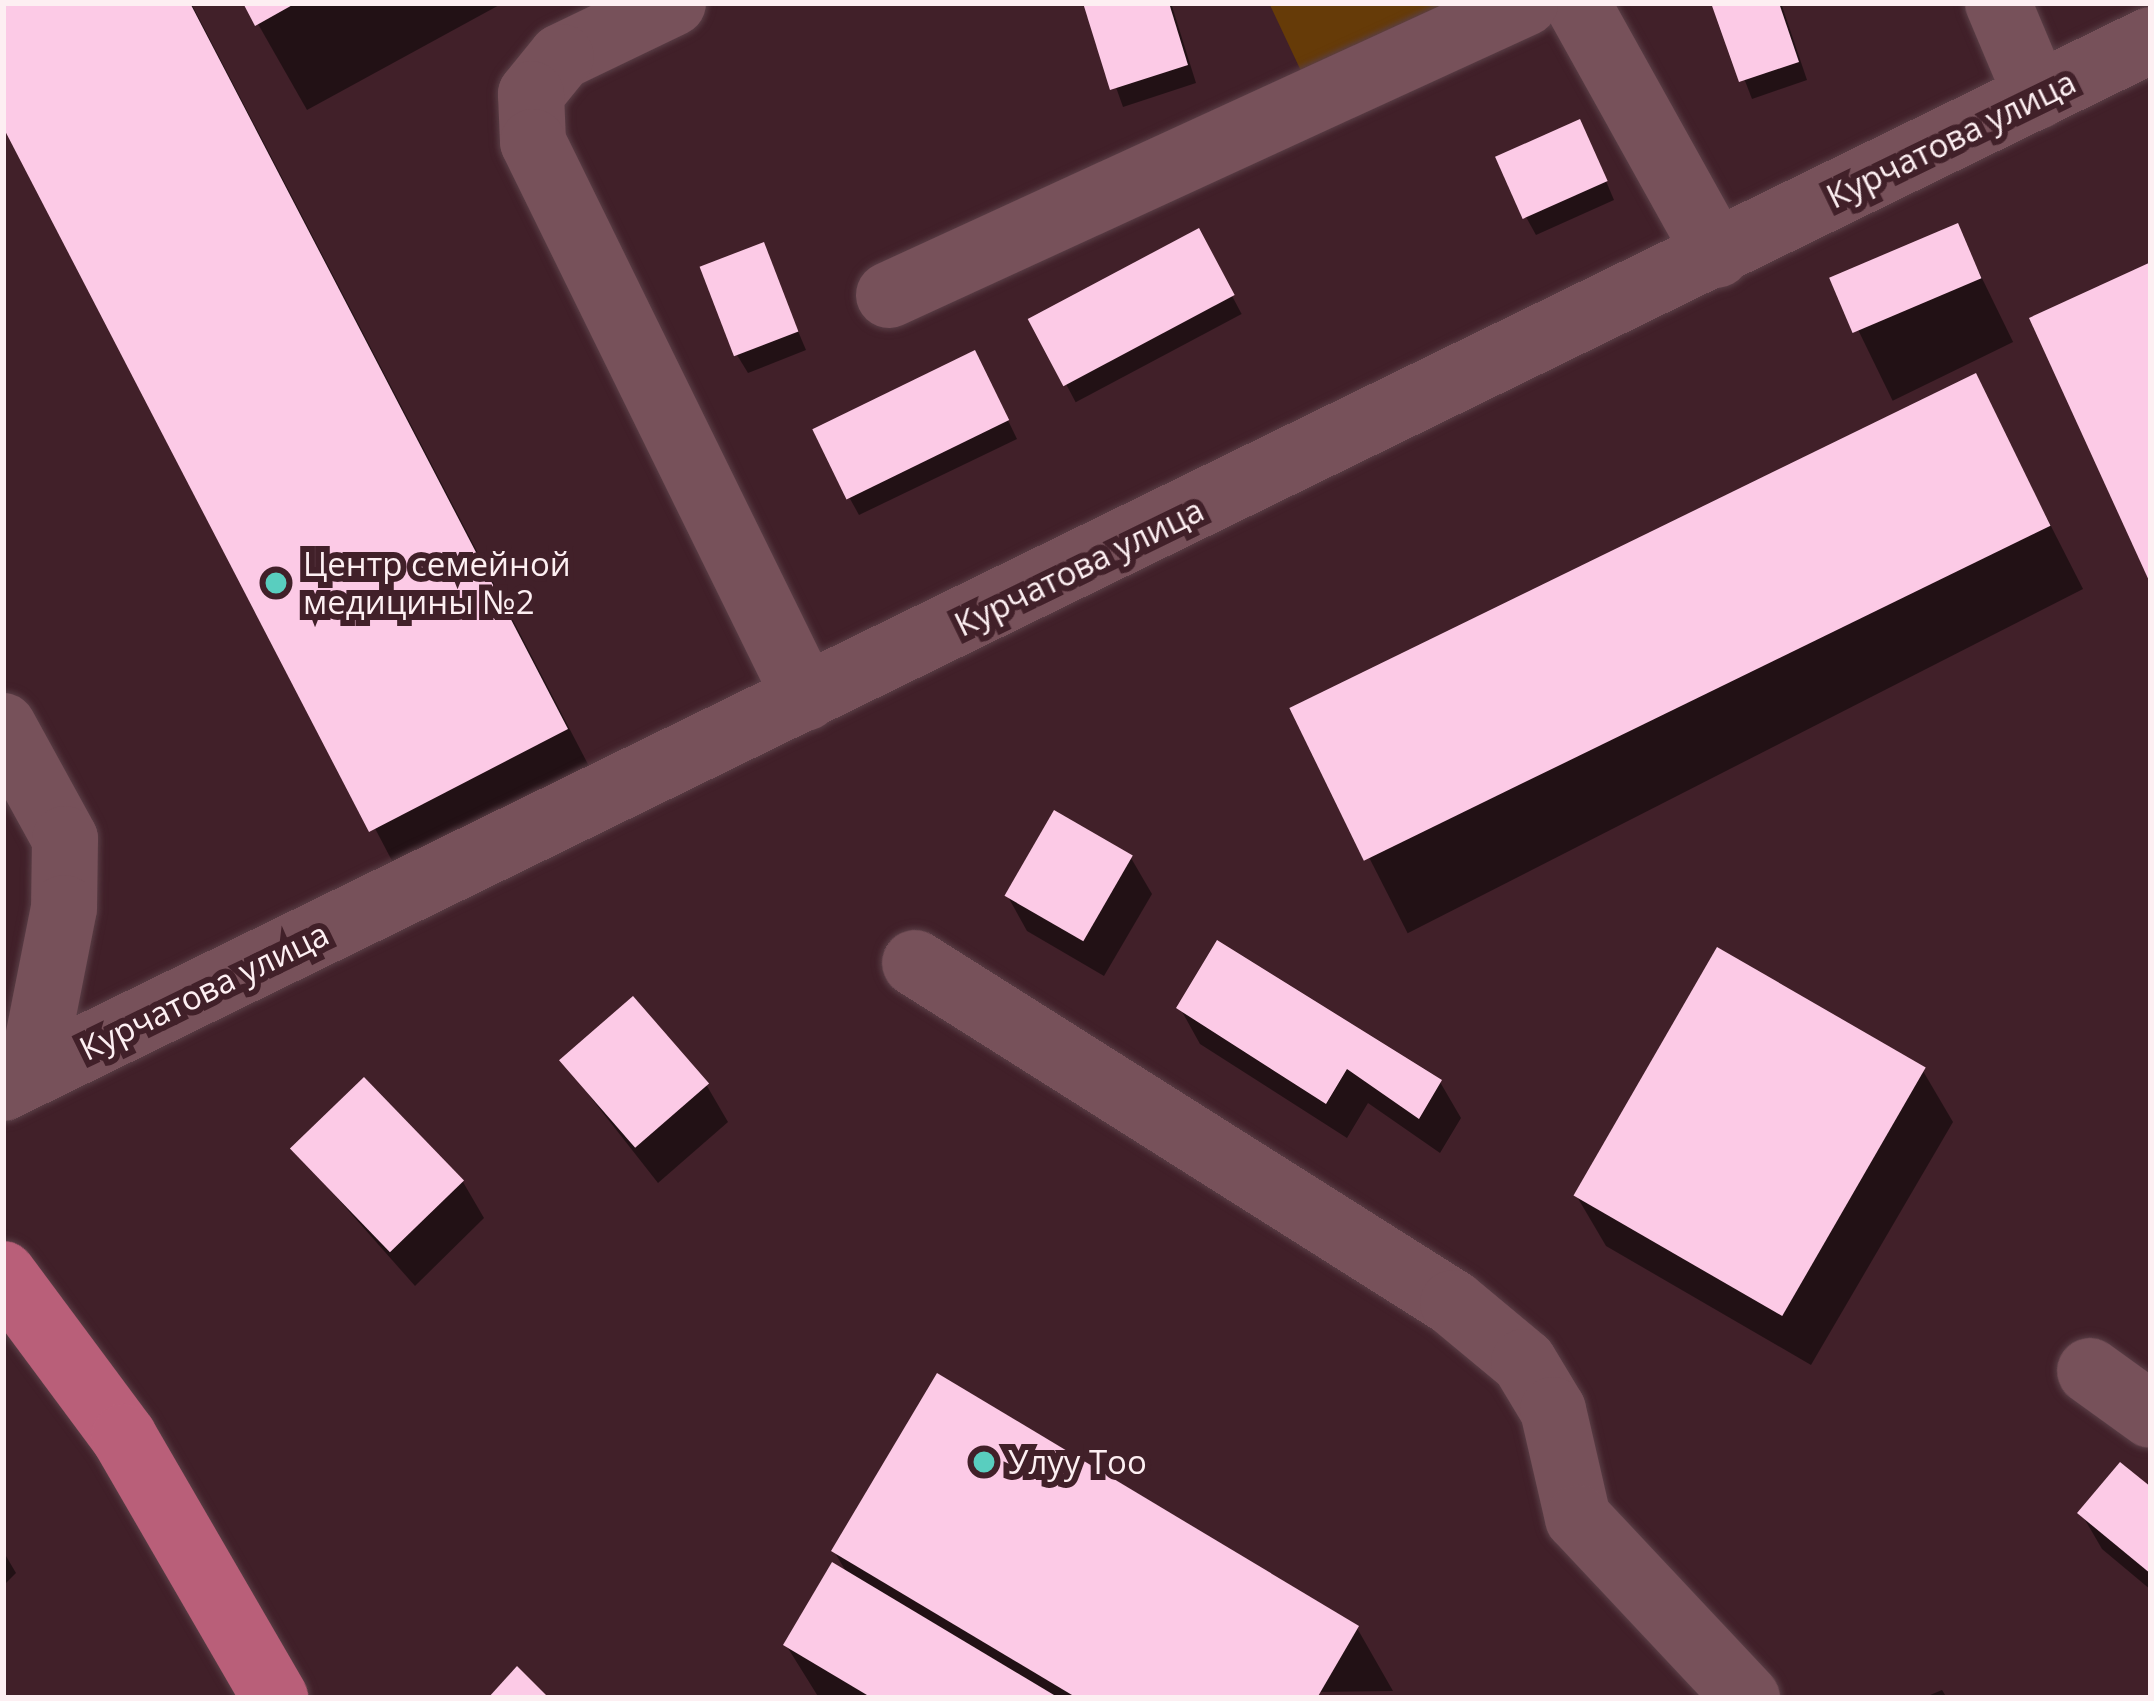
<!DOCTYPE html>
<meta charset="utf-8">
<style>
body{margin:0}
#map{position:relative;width:2154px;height:1701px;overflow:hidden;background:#412029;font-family:"Open Sans",sans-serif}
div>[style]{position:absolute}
.green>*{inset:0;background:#663b08}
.shadow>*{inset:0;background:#0007;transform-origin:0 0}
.building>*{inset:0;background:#fccae6;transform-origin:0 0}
.roads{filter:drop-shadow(0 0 3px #5a3f47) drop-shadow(0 0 3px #5a3f47)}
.minor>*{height:66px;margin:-33px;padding:0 33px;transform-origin:33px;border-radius:33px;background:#77515a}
.major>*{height:66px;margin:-33px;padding:0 33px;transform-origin:33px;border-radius:33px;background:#b95f79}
.dots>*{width:33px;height:33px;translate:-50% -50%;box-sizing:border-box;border:6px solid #412029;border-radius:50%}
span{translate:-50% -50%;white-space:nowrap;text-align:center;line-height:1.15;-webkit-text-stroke:12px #412029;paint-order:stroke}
.street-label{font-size:33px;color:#fdeff2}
.poi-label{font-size:33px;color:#fdeff2}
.left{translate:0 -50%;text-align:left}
.frame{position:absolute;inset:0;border:6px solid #fdeff2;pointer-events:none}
</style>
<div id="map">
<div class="green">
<div style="clip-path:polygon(1269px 3px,1479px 3px,1302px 73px)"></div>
</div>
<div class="shadow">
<div style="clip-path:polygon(3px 3px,191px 3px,615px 816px,421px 916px,3px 120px)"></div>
<div style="clip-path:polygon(246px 3px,503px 3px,307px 110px)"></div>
<div style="clip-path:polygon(1086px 3px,1171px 3px,1196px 83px,1123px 107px)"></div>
<div style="clip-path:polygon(1715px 3px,1781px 3px,1807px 80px,1752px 99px)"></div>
<div style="clip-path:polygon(1589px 141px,1614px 200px,1536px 235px,1526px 217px)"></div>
<div style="left:1957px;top:227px;width:128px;height:134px;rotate:64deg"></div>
<div style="left:1198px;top:232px;width:93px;height:188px;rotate:62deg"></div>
<div style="clip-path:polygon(762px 246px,806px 350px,748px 373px,737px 355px)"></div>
<div style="clip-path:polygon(984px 371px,1017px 439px,859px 515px,849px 497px)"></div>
<div style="left:1975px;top:377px;width:238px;height:758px;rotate:63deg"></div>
<div style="clip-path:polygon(1131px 858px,1152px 894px,1104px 976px,1027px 931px,1007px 895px)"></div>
<div style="clip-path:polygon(1180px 1008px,1440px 1082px,1461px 1118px,1440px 1153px,1368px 1103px,1347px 1138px,1200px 1044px)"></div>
<div style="clip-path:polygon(563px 1062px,707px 1086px,728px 1122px,658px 1183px)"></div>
<div style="clip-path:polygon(1923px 1071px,1953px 1122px,1811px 1365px,1606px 1246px,1576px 1195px)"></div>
<div style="clip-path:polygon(294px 1149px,463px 1182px,484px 1218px,415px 1286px)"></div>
<div style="clip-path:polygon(2151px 1491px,2151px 1590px,2102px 1549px,2081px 1513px)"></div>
<div style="clip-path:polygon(3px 1551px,16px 1573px,3px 1586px)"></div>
<div style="clip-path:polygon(834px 1551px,1357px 1628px,1393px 1691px,819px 1698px,786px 1645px,848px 1575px)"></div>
<div style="clip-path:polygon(1942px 1690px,1947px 1698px,1923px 1698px)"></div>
</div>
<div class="building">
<div style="clip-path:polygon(3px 3px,190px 3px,568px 729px,369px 832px,3px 127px)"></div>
<div style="clip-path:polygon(243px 3px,296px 3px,255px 26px)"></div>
<div style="clip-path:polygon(1083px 3px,1169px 3px,1188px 65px,1110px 90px)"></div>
<div style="clip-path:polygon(1711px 3px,1779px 3px,1799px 62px,1739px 82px)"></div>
<div style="left:1580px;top:119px;width:68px;height:93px;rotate:66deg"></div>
<div style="left:1958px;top:223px;width:60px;height:140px;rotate:67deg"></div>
<div style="left:1199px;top:228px;width:76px;height:194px;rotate:62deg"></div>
<div style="left:764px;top:242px;width:96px;height:69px;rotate:69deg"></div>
<div style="clip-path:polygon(2151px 262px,2151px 585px,2029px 318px)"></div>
<div style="left:975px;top:350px;width:78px;height:181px;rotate:64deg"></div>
<div style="left:1976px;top:373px;width:170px;height:764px;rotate:64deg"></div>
<div style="left:1054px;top:810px;width:91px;height:99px;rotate:30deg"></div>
<div style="clip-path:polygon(1217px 940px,1442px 1080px,1419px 1119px,1347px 1069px,1326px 1104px,1176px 1008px)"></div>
<div style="left:1717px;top:947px;width:241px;height:287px;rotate:30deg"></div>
<div style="left:633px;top:996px;width:116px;height:98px;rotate:49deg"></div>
<div style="left:364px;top:1077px;width:144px;height:103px;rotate:46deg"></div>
<div style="clip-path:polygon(937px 1373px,1359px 1626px,1317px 1698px,1077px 1698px,831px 1551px)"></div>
<div style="clip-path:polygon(2120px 1462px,2151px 1487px,2151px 1574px,2077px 1513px)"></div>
<div style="clip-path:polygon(832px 1562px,1059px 1698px,872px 1698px,783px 1645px)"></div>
<div style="clip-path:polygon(517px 1666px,549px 1698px,488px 1698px)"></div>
</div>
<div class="roads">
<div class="minor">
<div style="left:673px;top:3px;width:124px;rotate:154.3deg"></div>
<div style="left:561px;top:57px;width:48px;rotate:129deg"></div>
<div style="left:531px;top:94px;width:48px;rotate:87.6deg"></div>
<div style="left:533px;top:142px;width:619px;rotate:63.85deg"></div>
<div style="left:1577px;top:3px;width:288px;rotate:60.9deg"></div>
<div style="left:1998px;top:3px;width:101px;rotate:67.2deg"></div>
<div style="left:889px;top:295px;width:700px;rotate:-24.66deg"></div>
<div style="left:3px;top:726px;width:129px;rotate:61.2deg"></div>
<div style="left:65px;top:839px;width:69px;rotate:90.8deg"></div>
<div style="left:64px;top:908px;width:169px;rotate:101.2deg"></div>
<div style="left:915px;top:963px;width:636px;rotate:32.29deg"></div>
<div style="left:1453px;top:1303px;width:92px;rotate:39.7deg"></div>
<div style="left:1524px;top:1362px;width:56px;rotate:58.9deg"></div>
<div style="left:1553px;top:1410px;width:111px;rotate:77deg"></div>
<div style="left:1578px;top:1518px;width:247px;rotate:46.8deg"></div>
<div style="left:3px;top:1088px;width:2390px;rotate:-26.01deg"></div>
<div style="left:2090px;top:1371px;width:75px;rotate:35.8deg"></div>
</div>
<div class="major">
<div style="left:3px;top:1274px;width:203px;rotate:53.4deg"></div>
<div style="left:124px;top:1437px;width:302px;rotate:59.9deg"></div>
</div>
</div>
<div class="dots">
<div style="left:276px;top:583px;background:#59cebf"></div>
<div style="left:984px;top:1462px;background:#59cebf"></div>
</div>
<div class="street-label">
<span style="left:1951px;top:139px;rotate:-26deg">Курчатова улица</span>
<span style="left:1079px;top:567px;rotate:-26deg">Курчатова улица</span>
<span style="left:204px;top:991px;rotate:-26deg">Курчатова улица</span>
</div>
<div class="poi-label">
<span class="left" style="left:303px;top:583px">Центр семейной<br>медицины №2</span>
<span class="left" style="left:1008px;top:1462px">Улуу Тоо</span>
</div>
<div class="frame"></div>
</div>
